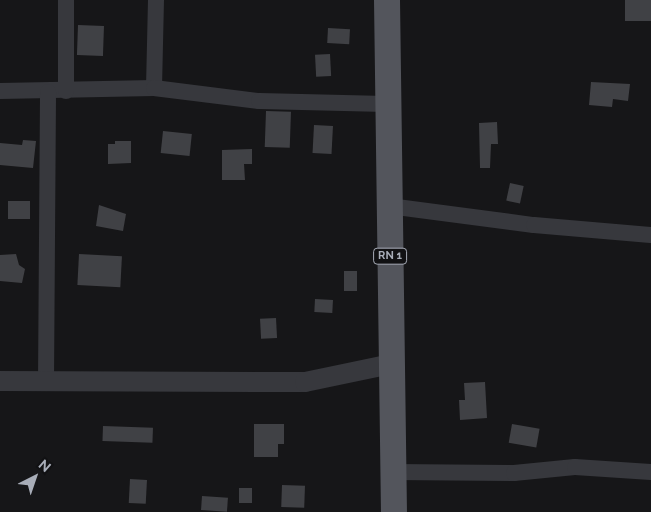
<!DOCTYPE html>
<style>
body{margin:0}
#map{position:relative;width:651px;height:512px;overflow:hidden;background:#161618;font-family:Raleway,sans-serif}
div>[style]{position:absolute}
.building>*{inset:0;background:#404145;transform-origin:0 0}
.minor>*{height:16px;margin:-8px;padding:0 8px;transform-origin:8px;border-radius:8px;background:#37383d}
.tertiary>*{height:20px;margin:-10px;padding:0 10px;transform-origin:10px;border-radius:10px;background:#37383d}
.primary>*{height:26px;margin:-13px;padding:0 13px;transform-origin:13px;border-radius:13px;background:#53555c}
span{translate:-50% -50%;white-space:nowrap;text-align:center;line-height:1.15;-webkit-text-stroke:4px #111113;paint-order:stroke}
.shield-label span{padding:1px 4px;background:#111113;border:1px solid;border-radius:4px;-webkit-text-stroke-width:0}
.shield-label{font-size:11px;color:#a8adb8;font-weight:700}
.north{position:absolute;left:10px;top:452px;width:50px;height:50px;-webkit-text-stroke:4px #111113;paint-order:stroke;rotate:41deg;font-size:14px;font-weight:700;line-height:20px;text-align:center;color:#a8adb8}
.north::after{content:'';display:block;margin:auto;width:18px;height:22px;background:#a8adb8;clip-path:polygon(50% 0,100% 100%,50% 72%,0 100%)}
</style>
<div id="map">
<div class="building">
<div style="left:625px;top:0;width:26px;height:21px"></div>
<div style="left:78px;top:25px;width:26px;height:30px;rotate:2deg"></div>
<div style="left:328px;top:28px;width:22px;height:15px;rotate:3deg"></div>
<div style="left:330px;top:54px;width:22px;height:15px;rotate:87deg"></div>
<div style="clip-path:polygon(591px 82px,630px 84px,628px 101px,613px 99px,612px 107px,589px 105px)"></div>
<div style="left:266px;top:111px;width:25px;height:36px;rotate:2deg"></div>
<div style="clip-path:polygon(497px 122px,498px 144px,491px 144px,490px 168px,480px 168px,479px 123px)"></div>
<div style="left:314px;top:125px;width:19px;height:28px;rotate:3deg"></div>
<div style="left:163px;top:131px;width:29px;height:22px;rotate:6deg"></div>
<div style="clip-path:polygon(23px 140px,36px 141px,33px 168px,0 165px,0 143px,22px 145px)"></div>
<div style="clip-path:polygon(115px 141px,131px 141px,131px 163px,108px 164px,108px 144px,115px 144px)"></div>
<div style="clip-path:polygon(252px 149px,252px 164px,244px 164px,245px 180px,222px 180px,222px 150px)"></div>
<div style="left:510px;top:183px;width:14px;height:18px;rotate:12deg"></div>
<div style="left:8px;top:201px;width:22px;height:18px"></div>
<div style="clip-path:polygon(99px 205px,126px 214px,123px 231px,96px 226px)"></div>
<div style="clip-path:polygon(16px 254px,19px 265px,25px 269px,22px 283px,0 281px,0 255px)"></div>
<div style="left:79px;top:254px;width:43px;height:31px;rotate:3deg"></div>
<div style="left:344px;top:271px;width:13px;height:20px"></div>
<div style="left:315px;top:299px;width:18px;height:13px;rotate:3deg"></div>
<div style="left:276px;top:318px;width:20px;height:16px;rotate:87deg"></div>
<div style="clip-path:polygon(485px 382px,487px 418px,460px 420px,459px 400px,465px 400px,464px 383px)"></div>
<div style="clip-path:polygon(254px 424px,284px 424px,284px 444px,278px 444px,278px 457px,254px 457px)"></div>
<div style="left:512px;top:424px;width:28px;height:19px;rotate:10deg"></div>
<div style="left:103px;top:426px;width:50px;height:15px;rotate:2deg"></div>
<div style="left:130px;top:479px;width:17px;height:24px;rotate:3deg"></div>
<div style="left:282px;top:485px;width:23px;height:22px;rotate:2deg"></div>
<div style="left:239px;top:488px;width:13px;height:15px"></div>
<div style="left:202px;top:496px;width:26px;height:14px;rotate:4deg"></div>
</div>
<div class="minor">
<div style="left:154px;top:88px;width:88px;rotate:-88.7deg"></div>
<div style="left:0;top:91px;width:154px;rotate:-1.1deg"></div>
<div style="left:154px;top:88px;width:106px;rotate:7.1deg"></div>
<div style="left:259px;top:101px;width:127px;rotate:1.4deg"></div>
<div style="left:66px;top:91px;width:91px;rotate:-90deg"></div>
<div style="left:389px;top:206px;width:146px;rotate:7.5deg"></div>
<div style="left:534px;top:225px;width:117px;rotate:4.9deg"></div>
<div style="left:46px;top:382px;width:290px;rotate:-89.6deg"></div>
<div style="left:393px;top:472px;width:121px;rotate:0.5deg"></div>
<div style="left:514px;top:473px;width:61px;rotate:-5.6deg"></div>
<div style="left:575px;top:467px;width:76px;rotate:3.8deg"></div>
</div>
<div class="tertiary">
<div style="left:0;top:381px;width:305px;rotate:0.2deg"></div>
<div style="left:305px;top:382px;width:88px;rotate:-11.8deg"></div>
</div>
<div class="primary">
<div style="left:387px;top:0;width:512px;rotate:89.22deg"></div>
</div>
<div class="shield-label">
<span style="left:390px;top:256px">RN 1</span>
</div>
<div class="north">N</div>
</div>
